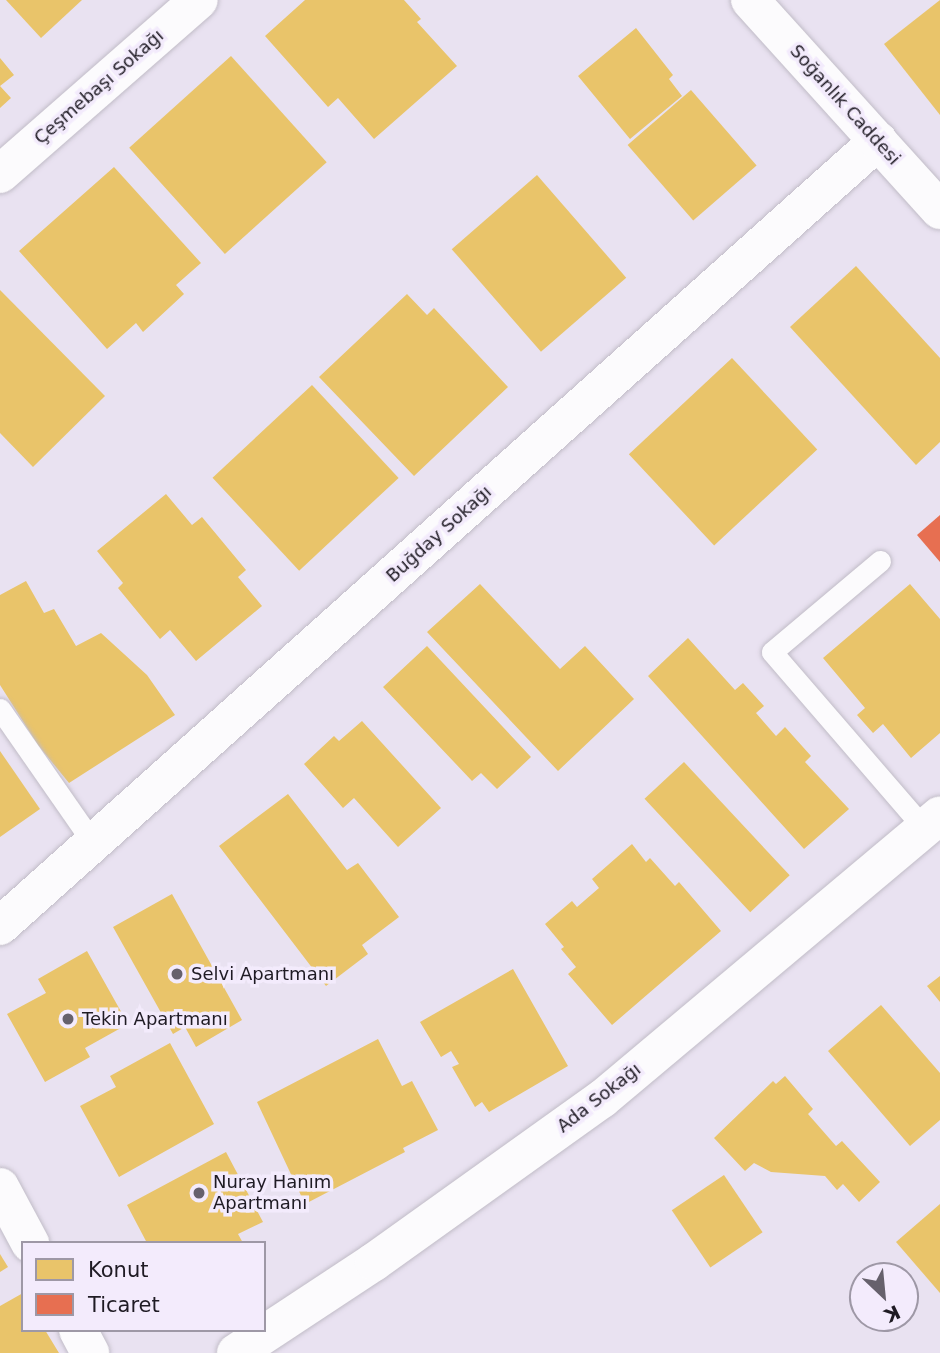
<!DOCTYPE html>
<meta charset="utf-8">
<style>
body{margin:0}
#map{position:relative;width:940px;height:1353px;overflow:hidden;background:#e9e2f1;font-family:"DejaVu Sans",sans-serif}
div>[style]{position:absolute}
.homes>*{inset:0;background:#e9c46a;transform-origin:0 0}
.shops>*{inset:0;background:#e76f51}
.roads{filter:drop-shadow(0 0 2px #c1bcc7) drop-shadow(0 0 2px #c1bcc7)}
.service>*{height:21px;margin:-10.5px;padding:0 10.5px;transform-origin:10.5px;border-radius:10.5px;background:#fcfbfd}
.minor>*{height:38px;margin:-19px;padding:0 19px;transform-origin:19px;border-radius:19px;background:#fcfbfd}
.tertiary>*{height:38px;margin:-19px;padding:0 19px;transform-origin:19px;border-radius:19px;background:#fcfbfd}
.dots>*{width:19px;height:19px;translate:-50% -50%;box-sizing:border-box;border:4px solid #f3ebfc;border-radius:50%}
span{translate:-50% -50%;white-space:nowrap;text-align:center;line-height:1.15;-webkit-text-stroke:7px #f3ebfc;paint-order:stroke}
.street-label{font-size:18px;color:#1f1b24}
.poi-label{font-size:18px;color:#1f1b24}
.left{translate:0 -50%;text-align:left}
.legend{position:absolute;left:21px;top:1241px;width:245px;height:91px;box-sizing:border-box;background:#f3ebfc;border:2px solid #9e98a6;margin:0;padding:9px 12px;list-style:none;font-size:21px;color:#1f1b24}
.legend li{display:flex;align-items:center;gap:14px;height:35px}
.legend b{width:35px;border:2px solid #9e98a6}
.north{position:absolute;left:849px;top:1262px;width:70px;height:70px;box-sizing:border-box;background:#f3ebfc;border:2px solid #9e98a6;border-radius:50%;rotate:154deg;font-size:19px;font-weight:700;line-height:28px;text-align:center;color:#1f1b24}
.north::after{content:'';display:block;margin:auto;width:24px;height:32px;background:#66616c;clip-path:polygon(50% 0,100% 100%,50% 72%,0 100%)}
</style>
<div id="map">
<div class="homes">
<div style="clip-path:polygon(6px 0,82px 0,41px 38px)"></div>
<div style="clip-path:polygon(305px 0,404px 0,421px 19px,417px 22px,457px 66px,374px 139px,338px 98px,328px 107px,265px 36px)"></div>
<div style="clip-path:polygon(940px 0,940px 115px,884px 44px)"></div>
<div style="clip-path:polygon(636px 28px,673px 75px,669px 79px,682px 96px,630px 139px,578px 76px)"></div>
<div style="left:231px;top:56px;width:143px;height:137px;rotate:48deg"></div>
<div style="clip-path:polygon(0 58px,14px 75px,0 86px,11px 98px,0 108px)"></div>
<div style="left:691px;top:90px;width:100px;height:84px;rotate:49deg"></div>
<div style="clip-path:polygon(114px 167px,201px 263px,176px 285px,184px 294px,143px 332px,136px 323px,107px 349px,19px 251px)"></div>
<div style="left:537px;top:175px;width:136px;height:113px;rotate:49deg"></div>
<div style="clip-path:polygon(856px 266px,940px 358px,940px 442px,916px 465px,790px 327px)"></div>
<div style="clip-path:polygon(0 290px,105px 396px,33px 467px,0 433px)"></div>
<div style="clip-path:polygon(407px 294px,427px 315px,434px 308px,508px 387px,414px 476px,319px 377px)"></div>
<div style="left:732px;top:358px;width:125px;height:141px;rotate:47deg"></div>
<div style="left:312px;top:385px;width:127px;height:136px;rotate:47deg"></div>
<div style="clip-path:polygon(166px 494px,192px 525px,202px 517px,246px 570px,238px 577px,262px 606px,196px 661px,170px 630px,160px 639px,118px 588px,123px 583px,97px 551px)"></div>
<div style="clip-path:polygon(26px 581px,44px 613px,54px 609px,76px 646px,101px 633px,147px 675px,175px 715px,69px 783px,38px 745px,0 685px,0 595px)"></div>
<div style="clip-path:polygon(480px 584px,560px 669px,585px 646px,634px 699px,558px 771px,427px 632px)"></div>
<div style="clip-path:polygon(910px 584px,940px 619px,940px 733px,911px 758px,883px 724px,873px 733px,857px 715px,865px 708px,823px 658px)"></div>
<div style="clip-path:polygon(688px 638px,735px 690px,743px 683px,764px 706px,756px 713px,776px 736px,785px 727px,811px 756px,805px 762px,849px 809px,804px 849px,648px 676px)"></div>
<div style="clip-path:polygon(427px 646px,531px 757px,497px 789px,481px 773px,472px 781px,383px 687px)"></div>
<div style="clip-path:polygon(362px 721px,441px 808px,398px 847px,354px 798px,343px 808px,304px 764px,334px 736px,339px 741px)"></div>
<div style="clip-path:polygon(0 751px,40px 809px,0 837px)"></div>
<div style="left:684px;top:762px;width:155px;height:54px;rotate:47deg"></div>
<div style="clip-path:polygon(288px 794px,347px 870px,358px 863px,399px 917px,362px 945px,368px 954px,326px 986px,219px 846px)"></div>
<div style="clip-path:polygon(632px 844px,646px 862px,650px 858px,675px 886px,679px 882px,721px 931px,612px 1025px,568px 974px,576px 967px,561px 949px,564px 947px,545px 924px,572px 901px,577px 907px,599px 888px,592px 879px)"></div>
<div style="clip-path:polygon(172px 894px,242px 1020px,196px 1047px,185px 1027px,173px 1034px,113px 927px)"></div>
<div style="clip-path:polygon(87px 951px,128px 1024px,85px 1048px,90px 1057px,45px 1082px,7px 1014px,46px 993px,38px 979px)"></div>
<div style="clip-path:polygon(513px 969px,568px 1066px,489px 1112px,482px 1102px,475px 1107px,452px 1067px,459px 1064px,451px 1051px,441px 1057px,420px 1022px)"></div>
<div style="clip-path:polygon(940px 976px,940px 1002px,927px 986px)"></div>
<div style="clip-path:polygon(881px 1005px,940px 1073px,940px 1120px,910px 1146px,828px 1051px)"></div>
<div style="clip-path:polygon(378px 1039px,402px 1086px,412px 1081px,438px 1130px,403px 1148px,405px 1152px,305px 1204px,257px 1102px)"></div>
<div style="clip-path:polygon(170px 1043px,214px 1124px,119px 1177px,80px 1106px,116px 1087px,110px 1076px)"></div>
<div style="clip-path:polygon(785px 1076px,813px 1109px,808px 1114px,836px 1146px,842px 1141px,880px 1182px,859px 1202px,843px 1184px,837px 1190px,825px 1176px,771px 1172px,754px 1163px,745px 1171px,714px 1138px,773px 1081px,776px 1084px)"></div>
<div style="clip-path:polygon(226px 1152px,263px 1222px,238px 1234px,243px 1243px,147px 1243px,127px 1205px)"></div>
<div style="left:724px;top:1175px;width:69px;height:63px;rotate:56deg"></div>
<div style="clip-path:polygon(940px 1204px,940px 1293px,896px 1242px)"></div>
<div style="clip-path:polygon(0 1254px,8px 1267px,0 1272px)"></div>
<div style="clip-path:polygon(23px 1293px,23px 1330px,45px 1330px,59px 1353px,0 1353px,0 1306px)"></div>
</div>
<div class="shops">
<div style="clip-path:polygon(940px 515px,940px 562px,917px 535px)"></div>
</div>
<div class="roads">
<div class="service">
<div style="left:880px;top:561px;width:141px;rotate:139.9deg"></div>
<div style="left:772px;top:652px;width:233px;rotate:49.2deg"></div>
<div style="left:0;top:709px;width:163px;rotate:55.2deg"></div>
</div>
<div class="minor">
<div style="left:0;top:174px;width:264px;rotate:-41.2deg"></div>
<div style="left:0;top:926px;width:1178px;rotate:-41.8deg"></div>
<div style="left:0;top:1187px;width:64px;rotate:61.8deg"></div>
<div style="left:78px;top:1330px;width:26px;rotate:62deg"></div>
<div style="left:236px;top:1353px;width:165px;rotate:-33.4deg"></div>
<div style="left:374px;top:1262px;width:280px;rotate:-35.6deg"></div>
<div style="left:602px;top:1099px;width:441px;rotate:-40deg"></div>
</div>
<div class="tertiary">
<div style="left:750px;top:0;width:283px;rotate:47.9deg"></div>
</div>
</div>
<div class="dots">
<div style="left:177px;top:974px;background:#66616c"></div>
<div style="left:68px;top:1019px;background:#66616c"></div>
<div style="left:199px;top:1193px;background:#66616c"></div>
</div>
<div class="street-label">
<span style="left:99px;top:87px;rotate:-41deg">Çeşmebaşı Sokağı</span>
<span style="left:845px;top:105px;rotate:48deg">Soğanlık Caddesi</span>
<span style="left:439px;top:534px;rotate:-42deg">Buğday Sokağı</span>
<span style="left:599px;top:1098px;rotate:-38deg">Ada Sokağı</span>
</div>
<div class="poi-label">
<span class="left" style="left:191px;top:974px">Selvi Apartmanı</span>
<span class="left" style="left:82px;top:1019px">Tekin Apartmanı</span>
<span class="left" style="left:213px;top:1193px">Nuray Hanım<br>Apartmanı</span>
</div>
<ul class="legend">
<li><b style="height:19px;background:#e9c46a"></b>Konut</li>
<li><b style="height:19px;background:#e76f51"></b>Ticaret</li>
</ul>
<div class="north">K</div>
</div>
